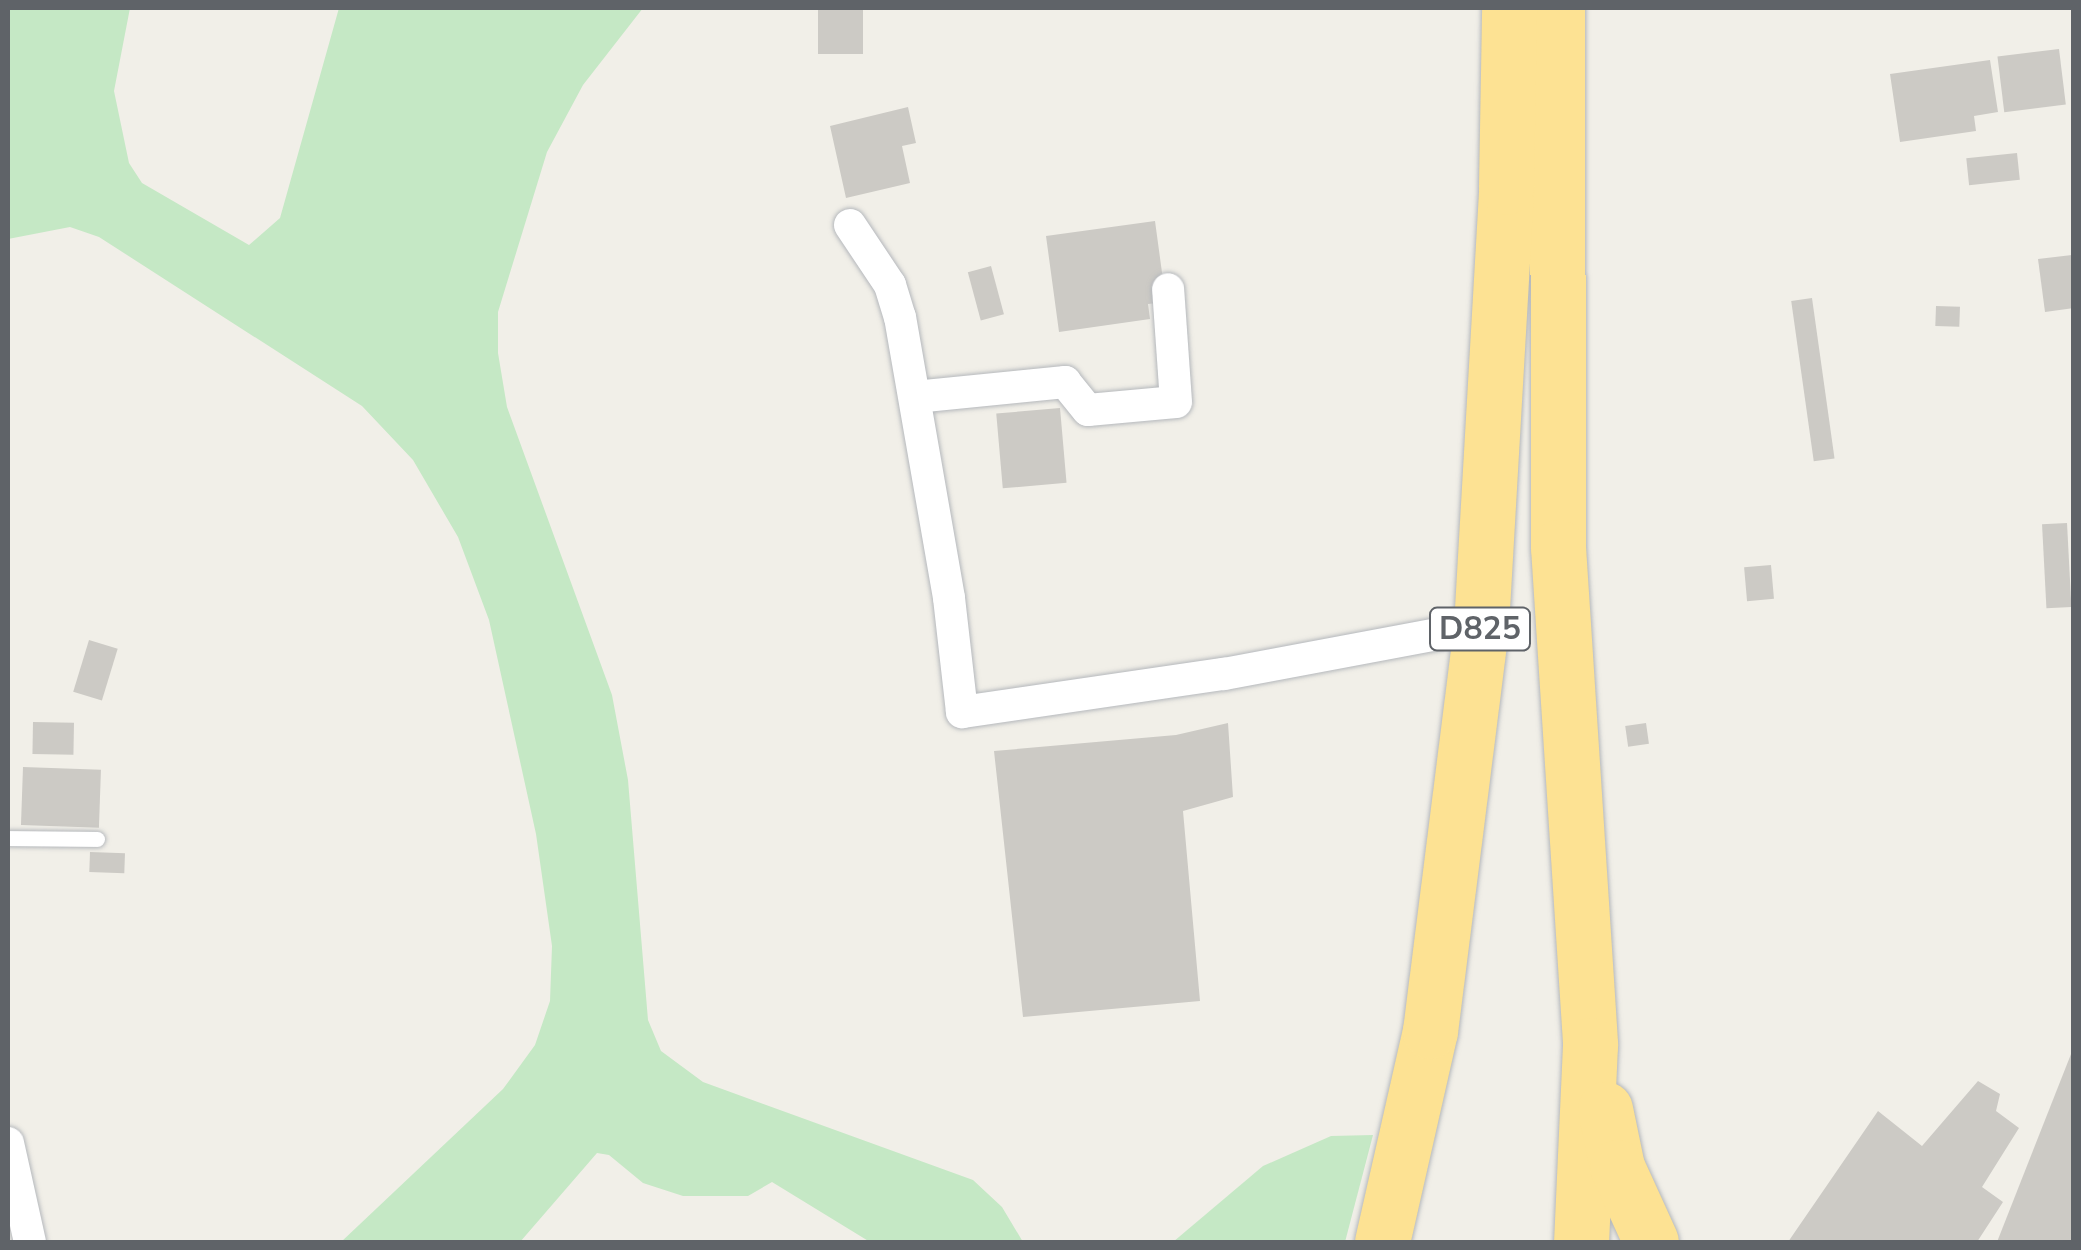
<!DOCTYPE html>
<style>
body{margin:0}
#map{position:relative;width:2081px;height:1250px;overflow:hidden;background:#f1efe8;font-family:"Nunito Sans",sans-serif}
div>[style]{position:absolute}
.green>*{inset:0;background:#c5e8c5}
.building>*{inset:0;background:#cccac5;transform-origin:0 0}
.roads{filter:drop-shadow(0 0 2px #b5b8bc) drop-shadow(0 0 2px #b5b8bc)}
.lane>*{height:15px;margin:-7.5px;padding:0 7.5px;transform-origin:7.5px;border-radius:7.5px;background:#fff}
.street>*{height:32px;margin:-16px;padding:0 16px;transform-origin:16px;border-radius:16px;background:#fff}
.highway>*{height:55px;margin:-27.5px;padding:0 27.5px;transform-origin:27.5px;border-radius:27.5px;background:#fde293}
span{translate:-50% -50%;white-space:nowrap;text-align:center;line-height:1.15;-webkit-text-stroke:8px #fff;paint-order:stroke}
.shield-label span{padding:2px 8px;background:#fff;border:2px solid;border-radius:8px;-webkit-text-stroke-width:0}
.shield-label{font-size:32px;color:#5f6368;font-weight:700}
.frame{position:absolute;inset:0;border:10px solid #5f6368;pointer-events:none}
</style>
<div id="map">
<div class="green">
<div style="clip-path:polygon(8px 8px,130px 8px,114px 91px,129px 163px,142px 183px,249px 245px,280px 218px,339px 8px,643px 8px,583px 85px,547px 152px,498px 312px,498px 353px,507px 407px,612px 695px,628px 780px,648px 1020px,661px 1051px,703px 1082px,973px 1180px,1002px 1207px,1023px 1242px,870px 1242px,772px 1182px,748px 1196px,683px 1196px,643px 1183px,609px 1155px,597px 1153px,520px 1242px,341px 1242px,503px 1089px,535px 1045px,550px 1001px,552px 946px,536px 834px,489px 620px,458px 537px,413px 460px,362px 406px,99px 237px,70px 227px,8px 239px)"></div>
<div style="clip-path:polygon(1373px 1135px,1345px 1242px,1173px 1242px,1263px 1166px,1331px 1136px)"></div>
</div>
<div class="building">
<div style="left:818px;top:8px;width:45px;height:46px"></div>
<div style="left:2059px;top:49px;width:56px;height:62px;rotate:83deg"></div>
<div style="clip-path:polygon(1990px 60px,1998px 112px,1974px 116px,1976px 131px,1900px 142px,1890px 74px)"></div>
<div style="clip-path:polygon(908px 107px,916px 143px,902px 146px,910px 183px,846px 198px,830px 126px)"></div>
<div style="left:2017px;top:153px;width:27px;height:51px;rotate:84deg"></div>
<div style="clip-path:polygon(1155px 221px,1166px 302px,1148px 304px,1150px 319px,1059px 332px,1046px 236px)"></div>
<div style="clip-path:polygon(2072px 255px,2074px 308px,2045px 312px,2038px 259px)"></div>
<div style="left:991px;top:266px;width:50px;height:24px;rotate:75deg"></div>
<div style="left:1812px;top:298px;width:162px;height:21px;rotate:82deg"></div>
<div style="left:1936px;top:306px;width:24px;height:20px;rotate:2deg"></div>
<div style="left:1060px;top:408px;width:75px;height:64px;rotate:85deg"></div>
<div style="left:2067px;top:523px;width:84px;height:25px;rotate:87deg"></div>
<div style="left:1771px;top:565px;width:34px;height:27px;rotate:85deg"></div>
<div style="left:89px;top:640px;width:30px;height:54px;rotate:17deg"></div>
<div style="left:33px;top:722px;width:41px;height:32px;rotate:1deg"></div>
<div style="clip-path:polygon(1228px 723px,1233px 797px,1183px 811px,1200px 1001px,1023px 1017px,994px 751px,1176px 735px)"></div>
<div style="left:1646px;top:723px;width:21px;height:21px;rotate:82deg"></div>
<div style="left:23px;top:767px;width:78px;height:58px;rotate:2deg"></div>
<div style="left:90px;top:852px;width:35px;height:20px;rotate:2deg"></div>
<div style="clip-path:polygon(2073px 1049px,2074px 1242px,1997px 1242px)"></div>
<div style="clip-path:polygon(1978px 1081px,2000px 1094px,1996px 1111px,2019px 1128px,1982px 1187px,2003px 1202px,1977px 1242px,1788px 1242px,1878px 1111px,1922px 1146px)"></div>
</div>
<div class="roads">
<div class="lane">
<div style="left:8px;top:838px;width:89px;rotate:0.6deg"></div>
</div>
<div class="street">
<div style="left:850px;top:225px;width:72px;rotate:56.3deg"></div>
<div style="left:890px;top:285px;width:34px;rotate:73deg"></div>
<div style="left:900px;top:317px;width:285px;rotate:80.1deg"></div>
<div style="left:949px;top:598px;width:115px;rotate:83.5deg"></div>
<div style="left:962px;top:712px;width:265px;rotate:-8.3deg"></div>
<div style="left:1224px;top:674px;width:261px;rotate:-10.6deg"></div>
<div style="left:915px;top:397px;width:151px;rotate:-5.7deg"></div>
<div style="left:1065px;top:382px;width:36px;rotate:51deg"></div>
<div style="left:1088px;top:410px;width:88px;rotate:-5.2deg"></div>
<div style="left:1176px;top:402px;width:113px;rotate:-94deg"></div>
<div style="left:8px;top:1143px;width:101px;rotate:77.5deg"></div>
</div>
<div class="highway">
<div style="left:1557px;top:8px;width:539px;rotate:89.89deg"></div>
<div style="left:1558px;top:547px;width:499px;rotate:86.3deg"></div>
<div style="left:1590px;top:1045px;width:197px;rotate:92.6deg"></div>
<div style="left:1605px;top:1109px;width:59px;rotate:78.3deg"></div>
<div style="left:1617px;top:1167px;width:82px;rotate:65.6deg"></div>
<div style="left:1382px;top:1242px;width:216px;rotate:-77.2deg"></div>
<div style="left:1430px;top:1031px;width:408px;rotate:-82.8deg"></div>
<div style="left:1481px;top:626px;width:440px;rotate:-86.7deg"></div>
<div style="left:1506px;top:187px;width:179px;rotate:-89deg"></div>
</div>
</div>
<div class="shield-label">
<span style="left:1480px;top:629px">D825</span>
</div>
<div class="frame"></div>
</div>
